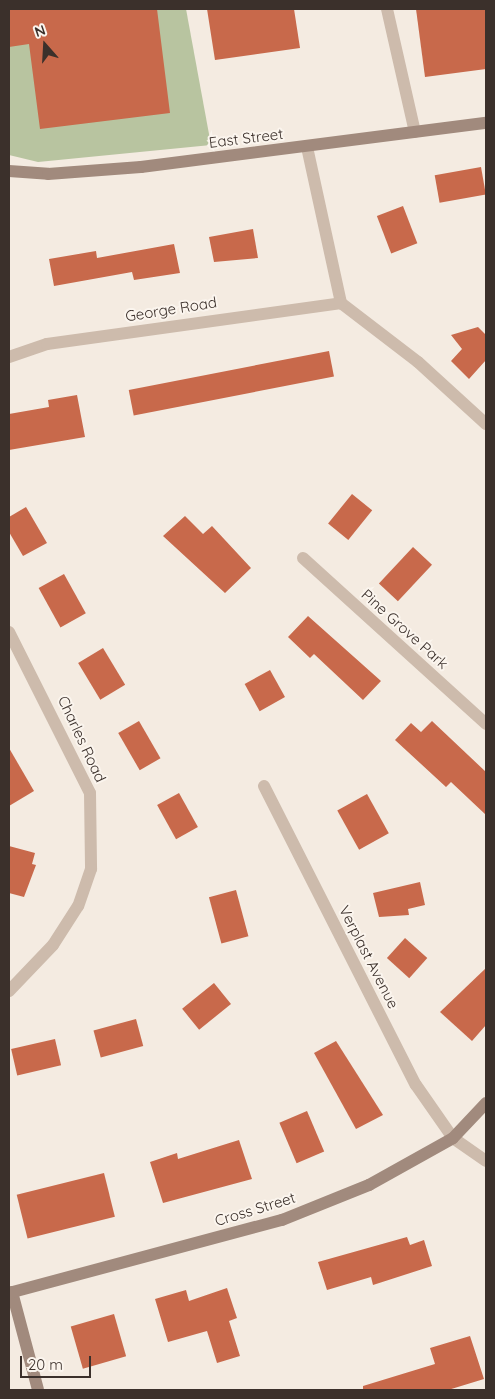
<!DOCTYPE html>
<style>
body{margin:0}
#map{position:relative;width:495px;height:1399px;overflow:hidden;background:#f4ebe1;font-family:Quicksand,sans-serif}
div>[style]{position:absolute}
.green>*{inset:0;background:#b8c4a0}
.building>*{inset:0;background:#c8694b;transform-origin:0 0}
.lane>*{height:12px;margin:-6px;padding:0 6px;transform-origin:6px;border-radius:6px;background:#cdbbac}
.street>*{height:12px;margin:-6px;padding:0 6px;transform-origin:6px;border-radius:6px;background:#cdbbac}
.secondary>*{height:12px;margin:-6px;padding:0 6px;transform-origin:6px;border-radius:6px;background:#a18a7d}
span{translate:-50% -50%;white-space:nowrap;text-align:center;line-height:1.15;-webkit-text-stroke:4px #fbf5ee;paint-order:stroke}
.street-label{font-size:15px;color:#3b302b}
.frame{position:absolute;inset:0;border:10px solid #3b302b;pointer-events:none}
.north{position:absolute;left:20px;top:20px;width:50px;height:50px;-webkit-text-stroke:4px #fbf5ee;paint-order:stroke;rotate:341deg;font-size:14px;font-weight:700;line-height:20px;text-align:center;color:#3b302b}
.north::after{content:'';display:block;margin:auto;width:18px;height:22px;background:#3b302b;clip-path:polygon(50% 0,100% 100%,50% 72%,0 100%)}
.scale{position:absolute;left:20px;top:1356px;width:71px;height:22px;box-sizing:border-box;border:2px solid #3b302b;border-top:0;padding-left:6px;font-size:15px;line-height:18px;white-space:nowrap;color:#3b302b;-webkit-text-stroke:4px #fbf5ee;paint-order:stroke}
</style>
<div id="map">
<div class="green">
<div style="clip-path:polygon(9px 9px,186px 9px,211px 145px,38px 162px,9px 155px)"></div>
</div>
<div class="building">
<div style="clip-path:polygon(9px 9px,157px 9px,170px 113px,40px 129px,29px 44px,9px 47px)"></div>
<div style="clip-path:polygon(207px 9px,294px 9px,300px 48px,215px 60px)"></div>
<div style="clip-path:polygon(416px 9px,486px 9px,486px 69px,425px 77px)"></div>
<div style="left:481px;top:167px;width:28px;height:47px;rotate:80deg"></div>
<div style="left:403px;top:206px;width:40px;height:28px;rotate:69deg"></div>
<div style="clip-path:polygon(253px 229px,258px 258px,214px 262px,209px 237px)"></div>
<div style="clip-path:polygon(174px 244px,180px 273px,134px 280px,132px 272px,54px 286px,49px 259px,96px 251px,97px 258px)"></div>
<div style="clip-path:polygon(478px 327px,486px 335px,486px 360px,469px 379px,451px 361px,462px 349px,451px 335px)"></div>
<div style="left:329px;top:351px;width:26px;height:204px;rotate:79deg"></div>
<div style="clip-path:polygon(77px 395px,85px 437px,9px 450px,9px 414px,49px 407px,48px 400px)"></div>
<div style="left:352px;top:494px;width:26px;height:38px;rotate:39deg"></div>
<div style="clip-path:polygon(26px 507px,47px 543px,23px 556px,9px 532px,9px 517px)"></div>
<div style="clip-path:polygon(185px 516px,203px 534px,212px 526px,251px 568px,225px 593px,163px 536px)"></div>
<div style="left:413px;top:547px;width:26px;height:50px;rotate:43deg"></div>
<div style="left:64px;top:574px;width:45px;height:29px;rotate:61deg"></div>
<div style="clip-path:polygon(308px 616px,381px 681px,363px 700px,314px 654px,310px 658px,288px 637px)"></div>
<div style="left:103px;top:648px;width:43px;height:29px;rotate:59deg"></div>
<div style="left:270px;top:670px;width:31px;height:29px;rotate:61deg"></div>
<div style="left:139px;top:721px;width:43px;height:24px;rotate:60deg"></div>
<div style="clip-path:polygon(432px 721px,486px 772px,486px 815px,451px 782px,446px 787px,395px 740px,411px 723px,421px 732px)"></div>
<div style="clip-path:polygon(9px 748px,34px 791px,9px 806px)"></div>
<div style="left:179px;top:793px;width:39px;height:25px;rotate:61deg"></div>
<div style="left:367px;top:794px;width:45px;height:34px;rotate:61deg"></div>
<div style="clip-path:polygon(9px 846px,35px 853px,32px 864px,36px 865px,24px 897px,9px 893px)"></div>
<div style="clip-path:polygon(420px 882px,425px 905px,408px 909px,409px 915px,379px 917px,373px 893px)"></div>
<div style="left:236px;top:890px;width:48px;height:28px;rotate:75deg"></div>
<div style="left:405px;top:938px;width:30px;height:27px;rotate:42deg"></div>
<div style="clip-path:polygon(486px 968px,486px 1025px,472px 1041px,440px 1012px)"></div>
<div style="left:214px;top:983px;width:27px;height:41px;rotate:51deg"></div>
<div style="left:136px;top:1019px;width:28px;height:44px;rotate:75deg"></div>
<div style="left:55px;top:1039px;width:27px;height:45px;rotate:77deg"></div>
<div style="clip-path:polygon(336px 1041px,383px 1115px,356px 1129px,314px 1053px)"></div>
<div style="left:307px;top:1111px;width:44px;height:30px;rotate:67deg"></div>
<div style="clip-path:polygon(239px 1140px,252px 1179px,163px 1203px,150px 1162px,177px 1153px,178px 1159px)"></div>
<div style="left:104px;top:1173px;width:45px;height:90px;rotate:76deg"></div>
<div style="clip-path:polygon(407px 1237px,410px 1245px,424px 1240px,432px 1266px,373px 1285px,371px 1277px,327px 1290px,318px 1262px)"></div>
<div style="clip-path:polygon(227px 1288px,237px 1318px,229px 1321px,240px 1356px,217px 1363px,207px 1331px,168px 1342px,155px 1299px,186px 1290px,189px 1301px)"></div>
<div style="left:114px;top:1314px;width:44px;height:45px;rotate:74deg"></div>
<div style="clip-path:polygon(470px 1336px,484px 1379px,448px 1390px,363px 1390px,363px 1386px,435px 1364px,430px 1348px)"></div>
</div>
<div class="lane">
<div style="left:387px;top:9px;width:126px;rotate:77.2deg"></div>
</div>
<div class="street">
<div style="left:307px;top:147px;width:160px;rotate:77.7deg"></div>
<div style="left:341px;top:303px;width:97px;rotate:37.5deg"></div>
<div style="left:418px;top:362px;width:92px;rotate:42.4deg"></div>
<div style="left:9px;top:357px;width:40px;rotate:-18.9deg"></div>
<div style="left:47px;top:344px;width:297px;rotate:-7.9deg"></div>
<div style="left:303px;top:558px;width:247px;rotate:42.2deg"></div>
<div style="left:9px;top:632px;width:180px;rotate:63.3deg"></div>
<div style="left:90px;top:793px;width:76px;rotate:89.2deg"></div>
<div style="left:91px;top:869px;width:39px;rotate:109deg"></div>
<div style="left:78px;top:906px;width:46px;rotate:122.7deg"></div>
<div style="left:53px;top:945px;width:64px;rotate:133.7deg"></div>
<div style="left:264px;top:786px;width:335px;rotate:63.1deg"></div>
<div style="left:416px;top:1085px;width:65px;rotate:55.1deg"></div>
<div style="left:453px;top:1138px;width:40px;rotate:34.9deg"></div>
</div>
<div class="secondary">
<div style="left:9px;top:171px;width:39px;rotate:4deg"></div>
<div style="left:48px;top:174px;width:93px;rotate:-4.3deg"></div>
<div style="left:141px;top:167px;width:348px;rotate:-7.3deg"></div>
<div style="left:12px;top:1292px;width:101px;rotate:75.1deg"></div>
<div style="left:9px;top:1293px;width:283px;rotate:-15deg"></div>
<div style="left:282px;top:1220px;width:94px;rotate:-21.9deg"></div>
<div style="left:369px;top:1185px;width:96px;rotate:-29.2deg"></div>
<div style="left:453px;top:1138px;width:48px;rotate:-46.7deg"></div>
</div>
<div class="street-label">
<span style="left:246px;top:138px;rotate:-7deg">East Street</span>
<span style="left:171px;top:309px;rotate:-9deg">George Road</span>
<span style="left:405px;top:629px;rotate:42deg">Pine Grove Park</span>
<span style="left:82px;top:739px;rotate:65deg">Charles Road</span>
<span style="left:369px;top:957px;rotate:63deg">Verplast Avenue</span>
<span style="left:255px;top:1209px;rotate:-17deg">Cross Street</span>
</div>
<div class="frame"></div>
<div class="north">N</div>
<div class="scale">20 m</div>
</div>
